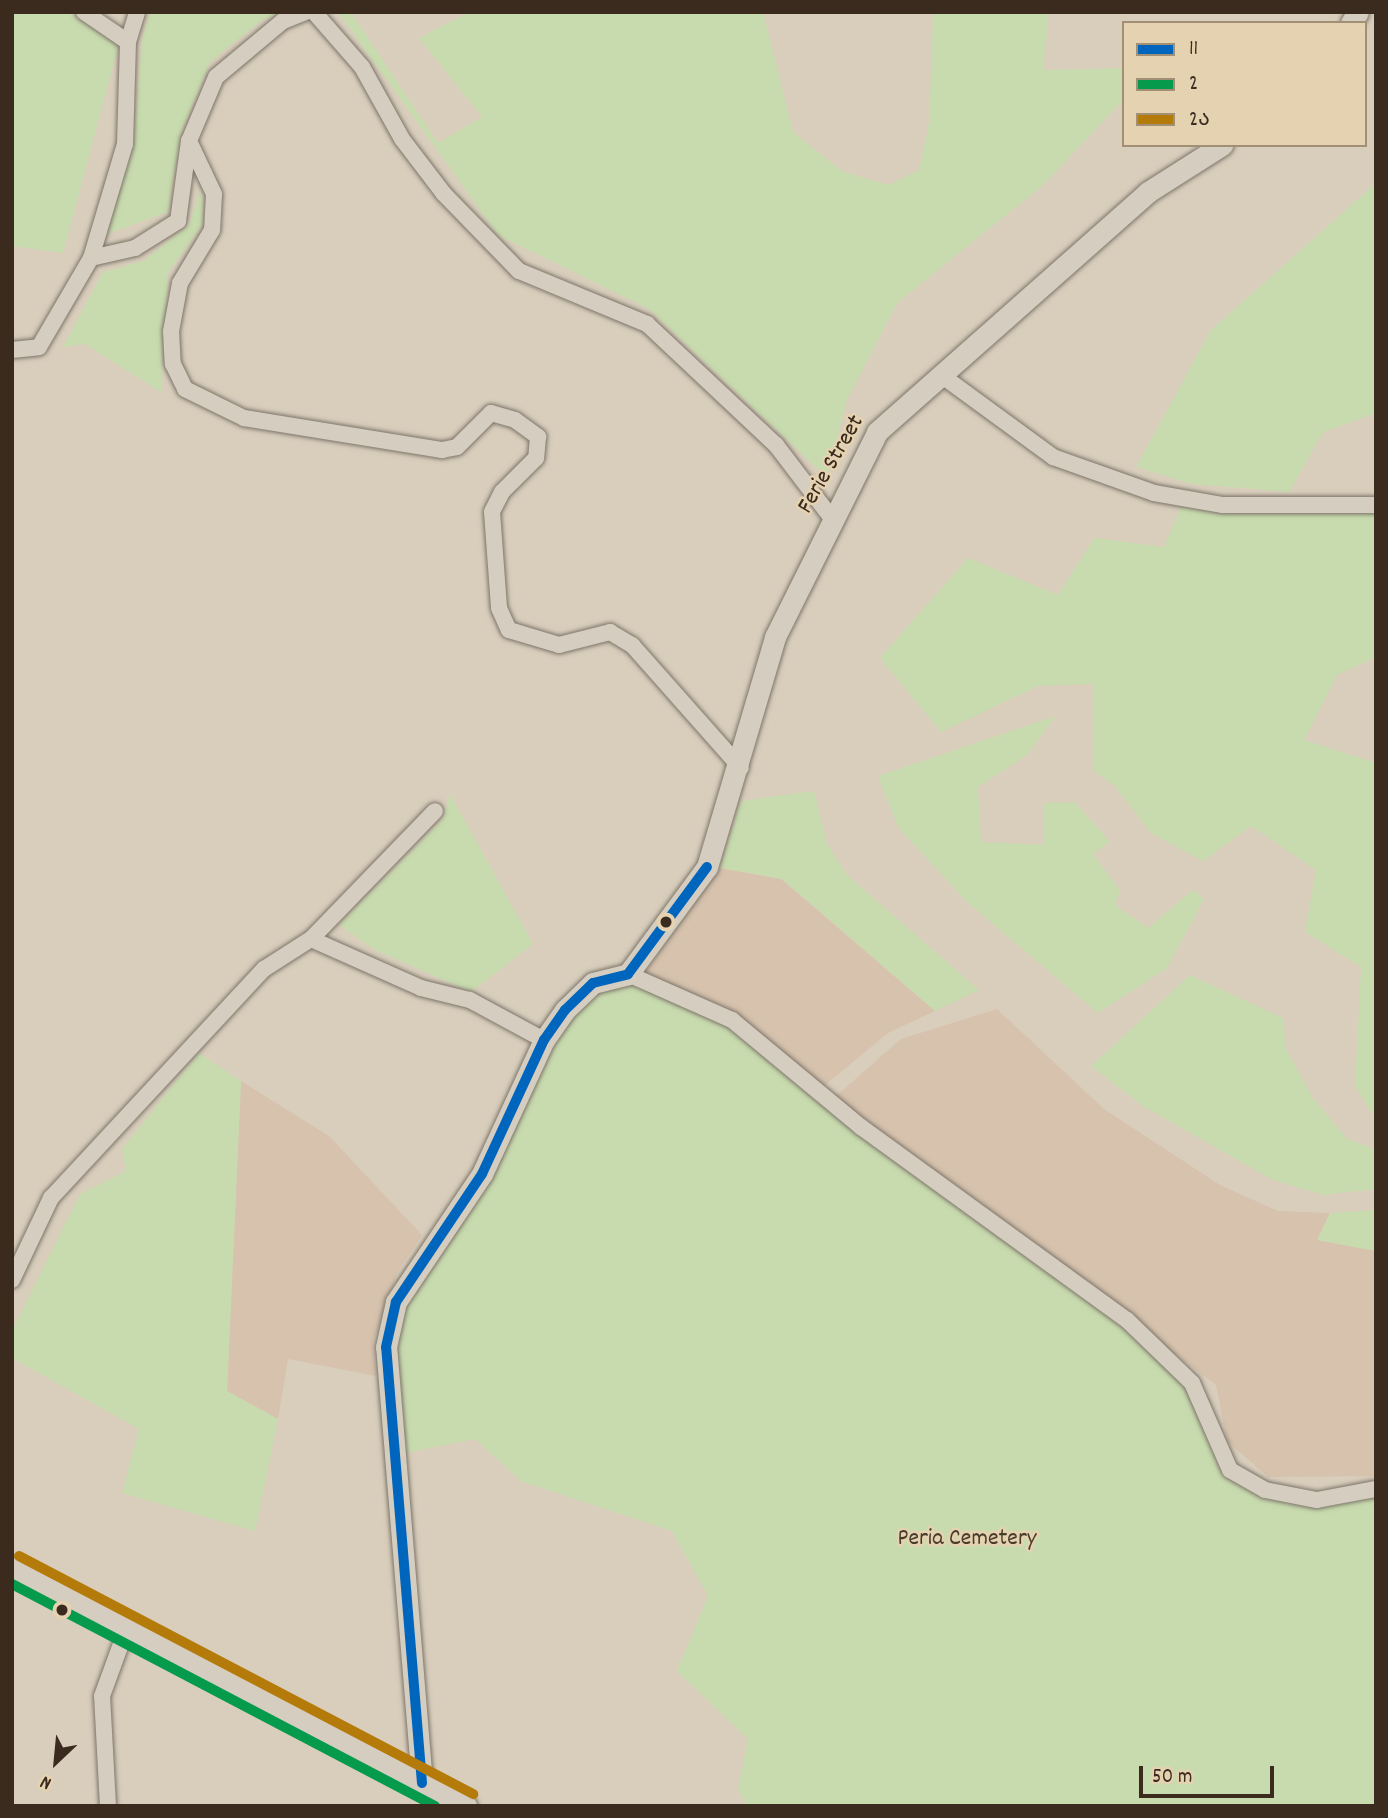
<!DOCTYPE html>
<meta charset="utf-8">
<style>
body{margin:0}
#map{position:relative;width:1388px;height:1818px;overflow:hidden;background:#d9cebc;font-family:Dekko,"Noto Sans Georgian",sans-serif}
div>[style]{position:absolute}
.built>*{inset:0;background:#d6c2ad}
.green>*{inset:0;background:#c8dbae}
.roads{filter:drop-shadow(0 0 2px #7d756a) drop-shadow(0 0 2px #7d756a)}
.minor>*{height:16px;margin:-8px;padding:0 8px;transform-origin:8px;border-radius:8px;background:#d5cdc0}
.tertiary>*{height:21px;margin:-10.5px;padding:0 10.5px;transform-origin:10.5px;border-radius:10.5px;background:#d5cdc0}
.bus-1>*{height:10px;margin:-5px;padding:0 5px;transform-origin:5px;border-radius:5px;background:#0065bd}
.bus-2>*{height:10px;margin:-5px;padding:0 5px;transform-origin:5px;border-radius:5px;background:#069a4c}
.bus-3>*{height:10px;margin:-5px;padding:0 5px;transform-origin:5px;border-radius:5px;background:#b57b0a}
.dots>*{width:19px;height:19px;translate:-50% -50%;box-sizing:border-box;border:4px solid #e5d2b0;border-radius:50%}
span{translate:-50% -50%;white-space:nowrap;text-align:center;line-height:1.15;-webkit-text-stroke:5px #e5d2b0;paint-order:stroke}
.street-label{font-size:24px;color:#3b2a1e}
.park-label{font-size:24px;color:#483d2b}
.frame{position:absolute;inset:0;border:14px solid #3b2a1e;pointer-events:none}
.legend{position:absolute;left:1122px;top:21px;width:245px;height:126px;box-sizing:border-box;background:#e5d2b0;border:2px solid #a18f76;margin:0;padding:9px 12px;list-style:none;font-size:21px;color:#3b2a1e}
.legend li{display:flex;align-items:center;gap:14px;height:35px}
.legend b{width:35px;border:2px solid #a18f76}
.north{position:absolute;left:21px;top:1727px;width:70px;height:70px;-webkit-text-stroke:5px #e5d2b0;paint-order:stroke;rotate:206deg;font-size:19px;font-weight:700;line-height:28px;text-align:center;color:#3b2a1e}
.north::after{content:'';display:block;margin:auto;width:24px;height:32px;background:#3b2a1e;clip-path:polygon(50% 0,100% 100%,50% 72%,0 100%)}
.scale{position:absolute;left:1139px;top:1766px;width:135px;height:32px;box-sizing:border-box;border:4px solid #3b2a1e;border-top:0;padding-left:9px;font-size:21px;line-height:24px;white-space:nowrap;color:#3b2a1e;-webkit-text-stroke:5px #e5d2b0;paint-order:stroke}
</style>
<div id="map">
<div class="built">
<div style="clip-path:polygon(720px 868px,781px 879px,935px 1011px,888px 1033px,823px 1087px,644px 975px)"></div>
<div style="clip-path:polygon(997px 1009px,1104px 1109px,1220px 1185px,1278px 1211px,1330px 1213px,1317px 1240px,1376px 1251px,1376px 1476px,1268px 1477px,1227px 1441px,1216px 1385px,835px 1097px,901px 1039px)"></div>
<div style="clip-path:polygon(241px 1081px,329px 1136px,422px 1235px,398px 1271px,373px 1342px,376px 1376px,288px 1359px,278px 1419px,227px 1391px)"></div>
</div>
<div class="green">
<div style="clip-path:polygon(12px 12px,81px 12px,119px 43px,63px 253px,12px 246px)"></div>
<div style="clip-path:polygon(150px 12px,286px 12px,262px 20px,210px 62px,180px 136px,168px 212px,105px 235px,134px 142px,142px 39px)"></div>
<div style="clip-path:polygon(338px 12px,351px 12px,438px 143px,482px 117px,419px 38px,469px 12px,763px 12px,793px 132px,842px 171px,888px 185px,919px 170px,929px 123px,933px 12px,1049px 12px,1043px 70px,1124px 68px,1124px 99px,1042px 186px,897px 303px,847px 400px,827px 478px,649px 309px,498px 235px)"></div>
<div style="clip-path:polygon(1376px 183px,1376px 413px,1323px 432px,1289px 492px,1192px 484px,1136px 467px,1211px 330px)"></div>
<div style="clip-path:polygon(202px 185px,203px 224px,168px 273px,161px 392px,85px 344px,63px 347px,103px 272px,143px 261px,189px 225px)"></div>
<div style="clip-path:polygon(1181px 507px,1376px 509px,1376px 657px,1337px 675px,1304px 740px,1376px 763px,1376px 1119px,1355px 1086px,1361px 967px,1305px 932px,1316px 870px,1251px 826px,1203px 861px,1151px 833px,1114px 785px,1093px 771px,1093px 684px,1038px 686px,941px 732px,880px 658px,968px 558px,1058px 595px,1094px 538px,1164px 547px)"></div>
<div style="clip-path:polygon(1056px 716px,1027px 755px,978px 787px,981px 842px,1044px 845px,1044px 803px,1075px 802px,1110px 842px,1093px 854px,1120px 891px,1115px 905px,1148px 928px,1193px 890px,1204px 899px,1167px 968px,1098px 1013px,967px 902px,898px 827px,878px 776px)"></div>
<div style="clip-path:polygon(814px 791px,827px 844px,847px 875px,979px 990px,935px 1011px,782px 879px,720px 868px,741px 801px)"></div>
<div style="clip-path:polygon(450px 794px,533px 944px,471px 992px,375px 950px,339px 925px,443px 819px)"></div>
<div style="clip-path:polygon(628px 974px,732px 1020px,1124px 1323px,1188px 1386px,1216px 1449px,1264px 1492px,1376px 1492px,1376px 1806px,747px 1806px,738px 1788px,748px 1739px,677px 1671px,708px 1596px,672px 1531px,521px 1481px,475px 1439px,395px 1455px,396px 1302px,565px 1010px)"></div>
<div style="clip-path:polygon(1190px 975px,1283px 1018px,1286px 1049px,1312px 1097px,1347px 1139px,1376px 1150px,1376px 1189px,1323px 1195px,1273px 1180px,1143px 1106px,1091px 1066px)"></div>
<div style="clip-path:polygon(199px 1053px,241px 1081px,227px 1391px,278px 1419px,255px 1531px,122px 1493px,139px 1429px,12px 1358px,12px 1331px,80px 1194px,126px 1171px,122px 1149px)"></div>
<div style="clip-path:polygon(1376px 1210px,1376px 1251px,1317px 1240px,1330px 1213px)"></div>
</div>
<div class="roads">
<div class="minor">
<div style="left:84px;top:12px;width:53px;rotate:34.3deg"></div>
<div style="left:314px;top:12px;width:73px;rotate:48.9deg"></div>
<div style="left:362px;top:67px;width:82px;rotate:60.9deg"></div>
<div style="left:402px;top:139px;width:69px;rotate:52.6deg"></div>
<div style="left:444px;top:194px;width:107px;rotate:45.8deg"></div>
<div style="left:519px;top:271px;width:139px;rotate:22.5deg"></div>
<div style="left:647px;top:324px;width:177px;rotate:43.2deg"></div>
<div style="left:776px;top:445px;width:89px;rotate:52.7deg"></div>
<div style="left:189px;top:141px;width:59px;rotate:64.7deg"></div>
<div style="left:214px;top:194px;width:36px;rotate:93deg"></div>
<div style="left:212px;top:230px;width:62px;rotate:121.1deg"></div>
<div style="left:180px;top:283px;width:49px;rotate:100.6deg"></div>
<div style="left:171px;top:331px;width:33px;rotate:87deg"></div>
<div style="left:173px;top:364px;width:28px;rotate:64deg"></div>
<div style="left:185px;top:389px;width:66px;rotate:26.2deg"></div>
<div style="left:244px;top:418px;width:201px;rotate:9.2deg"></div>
<div style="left:442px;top:450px;width:15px;rotate:-11deg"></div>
<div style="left:457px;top:447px;width:48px;rotate:-45deg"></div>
<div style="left:491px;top:413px;width:25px;rotate:16deg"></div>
<div style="left:515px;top:420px;width:29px;rotate:36deg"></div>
<div style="left:538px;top:437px;width:21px;rotate:95deg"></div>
<div style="left:536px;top:458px;width:48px;rotate:135deg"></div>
<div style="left:502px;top:492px;width:22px;rotate:117deg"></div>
<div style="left:492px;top:512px;width:96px;rotate:85.8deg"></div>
<div style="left:499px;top:608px;width:24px;rotate:66deg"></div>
<div style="left:509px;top:630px;width:52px;rotate:16.7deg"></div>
<div style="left:559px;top:645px;width:53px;rotate:-14.3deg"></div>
<div style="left:610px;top:632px;width:26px;rotate:31deg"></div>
<div style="left:632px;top:645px;width:164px;rotate:48.5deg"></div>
<div style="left:91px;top:258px;width:45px;rotate:-12.8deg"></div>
<div style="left:135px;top:248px;width:51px;rotate:-32.1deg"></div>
<div style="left:178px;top:221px;width:81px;rotate:-82.2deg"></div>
<div style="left:189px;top:141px;width:69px;rotate:-67.1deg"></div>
<div style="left:216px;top:77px;width:87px;rotate:-39.9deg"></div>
<div style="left:283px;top:21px;width:24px;rotate:-22deg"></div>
<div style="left:12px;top:350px;width:27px;rotate:-6deg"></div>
<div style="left:39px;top:347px;width:103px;rotate:-59.7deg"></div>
<div style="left:91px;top:258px;width:119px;rotate:-73.4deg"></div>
<div style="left:125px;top:144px;width:102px;rotate:-88.3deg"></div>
<div style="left:128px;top:42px;width:31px;rotate:-73deg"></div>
<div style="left:941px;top:375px;width:139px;rotate:36.2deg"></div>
<div style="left:1053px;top:457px;width:107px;rotate:19.6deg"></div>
<div style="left:1154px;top:493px;width:70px;rotate:9.9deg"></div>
<div style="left:1223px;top:505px;width:153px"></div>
<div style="left:311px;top:939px;width:120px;rotate:24deg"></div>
<div style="left:421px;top:988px;width:50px;rotate:13.8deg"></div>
<div style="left:470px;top:1000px;width:84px;rotate:28.4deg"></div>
<div style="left:628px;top:974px;width:114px;rotate:23.9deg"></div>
<div style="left:732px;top:1020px;width:168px;rotate:39.7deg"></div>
<div style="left:861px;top:1127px;width:329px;rotate:36deg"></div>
<div style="left:1127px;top:1320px;width:91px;rotate:44.1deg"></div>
<div style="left:1192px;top:1383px;width:95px;rotate:66.4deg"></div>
<div style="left:1230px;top:1470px;width:40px;rotate:29.7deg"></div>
<div style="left:1265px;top:1490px;width:53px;rotate:10.9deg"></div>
<div style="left:1317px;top:1500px;width:60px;rotate:-10.6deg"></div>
<div style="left:12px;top:1280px;width:91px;rotate:-64.6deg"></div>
<div style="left:51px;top:1198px;width:313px;rotate:-47.1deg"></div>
<div style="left:264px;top:969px;width:56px;rotate:-32.6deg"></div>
<div style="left:311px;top:939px;width:178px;rotate:-45.9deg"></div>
<div style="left:108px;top:1806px;width:110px;rotate:-93.1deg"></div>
<div style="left:102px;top:1696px;width:67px;rotate:-69.9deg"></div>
</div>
<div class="tertiary">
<div style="left:1351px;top:23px;width:13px;rotate:-58deg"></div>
<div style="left:12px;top:1568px;width:513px;rotate:27.66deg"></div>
<div style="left:422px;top:1783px;width:437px;rotate:-94.7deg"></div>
<div style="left:386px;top:1347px;width:46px;rotate:-77.5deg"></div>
<div style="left:396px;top:1302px;width:154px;rotate:-56.1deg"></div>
<div style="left:482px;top:1174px;width:148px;rotate:-65.2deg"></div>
<div style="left:544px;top:1040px;width:37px;rotate:-55deg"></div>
<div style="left:565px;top:1010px;width:39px;rotate:-44deg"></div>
<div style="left:593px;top:983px;width:36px;rotate:-14deg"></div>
<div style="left:628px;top:974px;width:133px;rotate:-53.6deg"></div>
<div style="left:707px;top:867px;width:240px;rotate:-73.5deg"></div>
<div style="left:775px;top:637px;width:229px;rotate:-63.5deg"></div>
<div style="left:877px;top:432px;width:362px;rotate:-41.5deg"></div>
<div style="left:1148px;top:192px;width:88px;rotate:-32.4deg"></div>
</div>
</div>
<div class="bus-1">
<div style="left:422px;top:1783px;width:437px;rotate:-94.7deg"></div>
<div style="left:386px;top:1347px;width:46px;rotate:-77.5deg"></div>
<div style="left:396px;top:1302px;width:154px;rotate:-56.1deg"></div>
<div style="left:482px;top:1174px;width:148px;rotate:-65.2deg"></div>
<div style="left:544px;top:1040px;width:37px;rotate:-55deg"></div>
<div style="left:565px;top:1010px;width:39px;rotate:-44deg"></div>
<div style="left:593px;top:983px;width:36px;rotate:-14deg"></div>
<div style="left:628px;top:974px;width:133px;rotate:-53.6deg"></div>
</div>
<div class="bus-2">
<div style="left:12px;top:1584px;width:478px;rotate:27.7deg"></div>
</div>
<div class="bus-3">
<div style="left:19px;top:1556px;width:513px;rotate:27.66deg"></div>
</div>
<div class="dots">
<div style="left:666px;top:922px;background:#3b2a1e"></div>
<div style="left:62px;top:1610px;background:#3b2a1e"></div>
</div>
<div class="street-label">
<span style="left:832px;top:465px;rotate:-60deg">Ferie Street</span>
</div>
<div class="park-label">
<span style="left:967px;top:1540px">Peria Cemetery</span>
</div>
<div class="frame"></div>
<ul class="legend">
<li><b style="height:9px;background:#0065bd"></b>11</li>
<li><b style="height:9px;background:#069a4c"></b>2</li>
<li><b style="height:9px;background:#b57b0a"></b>2ა</li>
</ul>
<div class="north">N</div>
<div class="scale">50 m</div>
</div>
